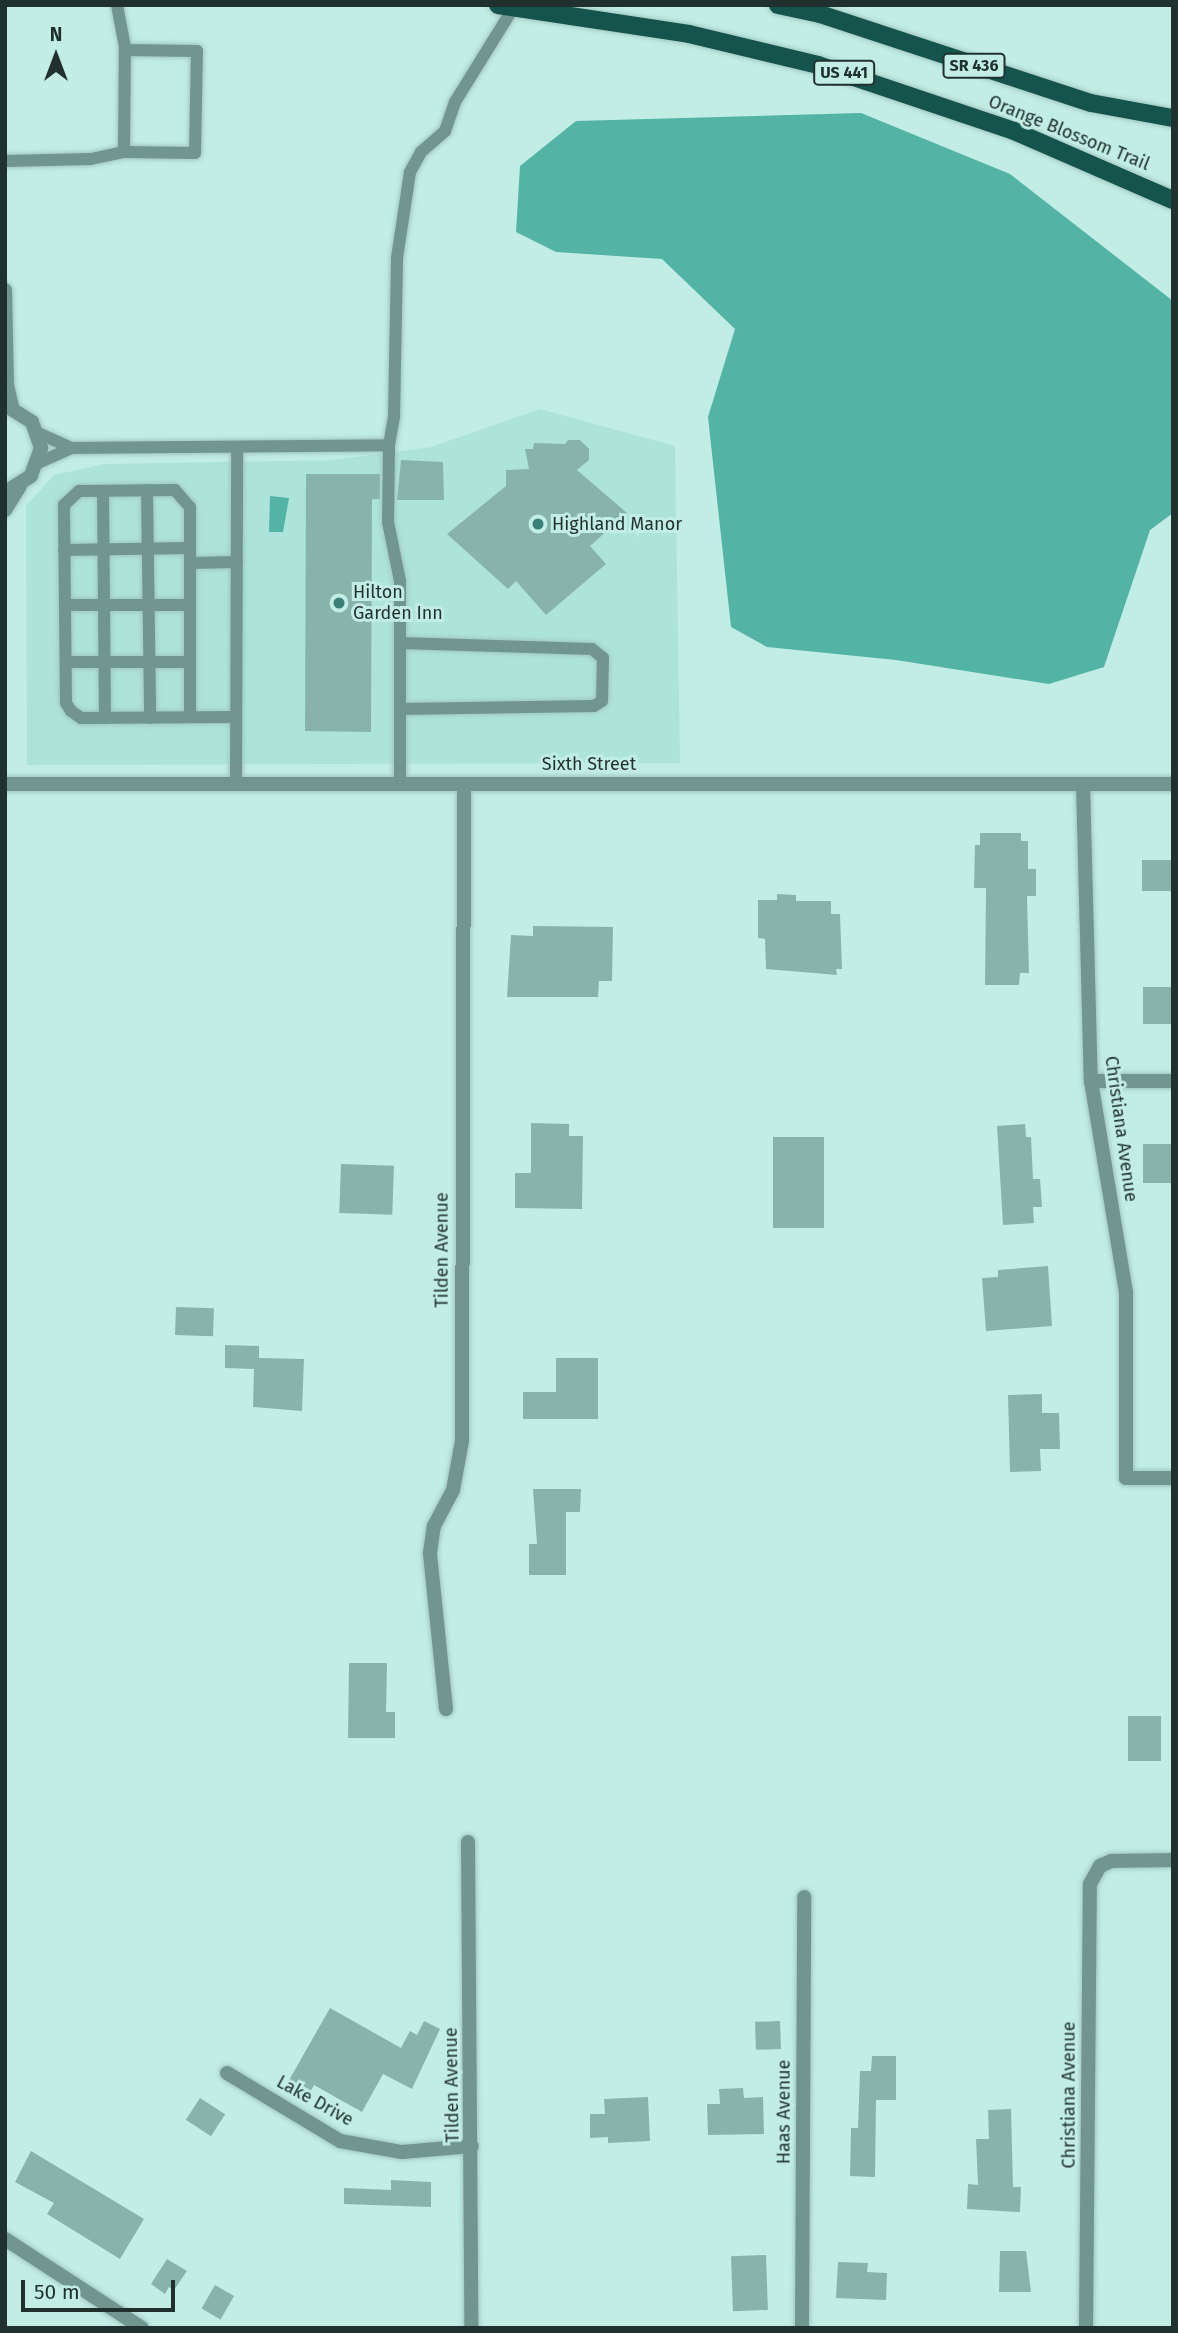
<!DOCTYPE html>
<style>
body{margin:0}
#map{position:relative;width:1178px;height:2333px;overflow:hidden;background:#c1ede5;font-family:"Fira Sans",sans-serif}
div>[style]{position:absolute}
.built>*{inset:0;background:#ade4da}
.water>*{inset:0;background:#53b3a5}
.building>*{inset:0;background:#88b3ab;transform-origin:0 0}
.roads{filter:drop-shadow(0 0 2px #a1c7c0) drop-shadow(0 0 2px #a1c7c0)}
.service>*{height:12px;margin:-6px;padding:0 6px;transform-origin:6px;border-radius:6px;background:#719690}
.minor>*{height:14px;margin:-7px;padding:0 7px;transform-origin:7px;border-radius:7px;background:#719690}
.tertiary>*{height:14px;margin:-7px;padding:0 7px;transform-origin:7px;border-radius:7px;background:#719690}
.primary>*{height:18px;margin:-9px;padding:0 9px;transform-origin:9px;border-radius:9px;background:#15544c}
.dots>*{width:19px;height:19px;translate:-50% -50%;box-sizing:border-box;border:4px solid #c1ede5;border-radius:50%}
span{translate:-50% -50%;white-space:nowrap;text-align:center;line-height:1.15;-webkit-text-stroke:6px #c1ede5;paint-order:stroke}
.shield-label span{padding:2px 5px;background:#c1ede5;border:2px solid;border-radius:5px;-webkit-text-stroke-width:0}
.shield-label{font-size:16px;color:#1f302d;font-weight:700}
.street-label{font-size:18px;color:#1f302d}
.poi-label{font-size:18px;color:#1f302d}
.left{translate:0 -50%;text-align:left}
.frame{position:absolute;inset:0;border:7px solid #1f302d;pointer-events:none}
.north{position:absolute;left:21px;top:21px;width:70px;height:70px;-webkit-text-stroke:5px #c1ede5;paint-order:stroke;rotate:0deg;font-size:19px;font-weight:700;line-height:28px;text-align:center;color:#1f302d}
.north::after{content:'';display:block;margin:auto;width:24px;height:32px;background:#1f302d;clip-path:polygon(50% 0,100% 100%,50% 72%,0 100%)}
.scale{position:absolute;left:21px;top:2280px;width:154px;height:32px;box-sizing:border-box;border:4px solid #1f302d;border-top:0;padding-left:9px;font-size:21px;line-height:24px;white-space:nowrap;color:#1f302d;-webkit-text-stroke:5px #c1ede5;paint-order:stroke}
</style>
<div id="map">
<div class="built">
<div style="clip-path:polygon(540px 409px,675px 446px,680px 763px,27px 765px,26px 506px,54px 475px,105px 464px,333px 460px,431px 447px)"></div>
</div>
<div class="water">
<div style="clip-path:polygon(861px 113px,1010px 174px,1173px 301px,1173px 513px,1150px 530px,1104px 667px,1049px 684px,896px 660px,767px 647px,731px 627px,708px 417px,735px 329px,662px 259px,556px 252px,516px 232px,520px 166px,576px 121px)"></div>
<div style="clip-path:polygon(270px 496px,289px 498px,283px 532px,269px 532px)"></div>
</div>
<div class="building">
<div style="clip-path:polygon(568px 440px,580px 440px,589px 449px,589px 460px,577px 470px,627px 513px,590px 546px,606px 564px,546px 615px,516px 581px,508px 589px,447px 534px,506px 486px,506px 470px,529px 469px,525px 449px,533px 449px,534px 443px,565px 444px)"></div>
<div style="clip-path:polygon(401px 460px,443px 462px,444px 500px,397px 500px)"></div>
<div style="clip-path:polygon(306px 474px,380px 474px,380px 499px,372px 499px,371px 732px,305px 731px)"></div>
<div style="clip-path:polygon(980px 833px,1021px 833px,1021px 841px,1028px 841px,1028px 869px,1036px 869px,1036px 896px,1027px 896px,1029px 973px,1020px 973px,1019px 985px,985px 985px,986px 888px,974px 888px,975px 845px,980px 845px)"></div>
<div style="left:1142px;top:860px;width:31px;height:31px"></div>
<div style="clip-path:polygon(777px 894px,796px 895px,796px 901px,831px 901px,831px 914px,840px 914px,842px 969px,836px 969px,837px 975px,766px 969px,765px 939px,758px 938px,758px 900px,777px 900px)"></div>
<div style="clip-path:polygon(533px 926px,613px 927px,612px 981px,599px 981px,598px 997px,507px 997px,511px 935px,533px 936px)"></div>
<div style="left:1143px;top:987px;width:30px;height:37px"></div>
<div style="clip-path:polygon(531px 1123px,569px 1124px,569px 1136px,583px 1136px,582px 1209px,515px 1208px,515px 1173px,531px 1173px)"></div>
<div style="clip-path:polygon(1025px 1124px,1026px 1137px,1031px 1137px,1033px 1179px,1040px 1179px,1042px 1207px,1033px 1207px,1034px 1223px,1003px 1225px,997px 1126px)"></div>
<div style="left:773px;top:1137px;width:51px;height:91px"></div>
<div style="left:1143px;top:1144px;width:30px;height:39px"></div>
<div style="left:341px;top:1164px;width:53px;height:49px;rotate:2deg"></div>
<div style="clip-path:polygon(1048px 1266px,1052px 1326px,986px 1331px,982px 1278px,998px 1277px,998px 1270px)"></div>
<div style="left:176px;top:1307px;width:38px;height:28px;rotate:2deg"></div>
<div style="clip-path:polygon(225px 1345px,259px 1346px,259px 1358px,304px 1359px,302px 1411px,253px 1407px,254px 1369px,225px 1368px)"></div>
<div style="clip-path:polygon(556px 1358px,598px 1358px,598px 1419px,523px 1419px,523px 1392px,556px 1392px)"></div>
<div style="clip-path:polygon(1042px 1394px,1042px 1413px,1059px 1413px,1060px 1449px,1040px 1449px,1041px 1471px,1010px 1472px,1008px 1395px)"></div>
<div style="clip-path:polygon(533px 1489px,581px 1489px,580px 1512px,566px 1512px,566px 1575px,529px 1575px,529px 1544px,537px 1544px)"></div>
<div style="clip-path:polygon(349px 1663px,387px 1663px,386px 1712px,395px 1712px,395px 1738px,348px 1738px)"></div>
<div style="left:1128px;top:1716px;width:33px;height:45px"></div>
<div style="clip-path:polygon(330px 2008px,401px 2048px,410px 2031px,417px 2035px,424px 2021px,440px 2029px,412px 2089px,383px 2074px,362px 2112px,314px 2085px,309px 2094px,288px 2082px)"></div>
<div style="left:780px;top:2021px;width:28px;height:25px;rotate:88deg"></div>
<div style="clip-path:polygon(872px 2056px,896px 2056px,896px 2100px,876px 2100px,875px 2177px,850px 2176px,851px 2128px,858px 2128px,860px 2071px,871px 2071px)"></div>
<div style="clip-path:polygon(743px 2088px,744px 2098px,763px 2097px,764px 2134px,708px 2135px,707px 2104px,720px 2104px,719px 2089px)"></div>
<div style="clip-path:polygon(648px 2097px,650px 2141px,608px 2143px,608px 2137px,590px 2138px,590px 2114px,605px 2114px,604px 2099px)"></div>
<div style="left:200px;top:2098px;width:30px;height:26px;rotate:33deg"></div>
<div style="clip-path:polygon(1011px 2109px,1013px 2187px,1021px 2187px,1020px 2212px,967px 2209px,968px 2184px,978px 2185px,976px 2139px,989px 2139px,988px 2110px)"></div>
<div style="clip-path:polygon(31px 2151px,144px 2219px,120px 2259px,47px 2214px,54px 2203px,15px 2182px)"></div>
<div style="clip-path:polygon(391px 2180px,431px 2182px,431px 2207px,344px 2204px,344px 2188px,391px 2190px)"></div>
<div style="clip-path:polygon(1000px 2251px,1026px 2251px,1031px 2292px,999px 2292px)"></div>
<div style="left:766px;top:2255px;width:55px;height:35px;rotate:88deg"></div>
<div style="clip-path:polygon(167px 2259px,187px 2271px,174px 2290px,169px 2287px,165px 2294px,151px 2284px)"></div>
<div style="clip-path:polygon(838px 2262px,868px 2263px,867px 2272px,887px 2273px,886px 2300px,836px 2298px)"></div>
<div style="left:215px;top:2285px;width:22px;height:27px;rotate:30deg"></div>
</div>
<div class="roads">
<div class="service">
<div style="left:124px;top:152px;width:71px;rotate:0.8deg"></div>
<div style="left:195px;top:153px;width:102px;rotate:-88.9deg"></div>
<div style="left:197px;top:51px;width:72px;rotate:-179.2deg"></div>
<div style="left:5px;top:161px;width:86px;rotate:-1.3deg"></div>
<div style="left:91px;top:159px;width:34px;rotate:-12deg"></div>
<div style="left:124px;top:152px;width:105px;rotate:-89.5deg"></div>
<div style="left:125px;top:47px;width:43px;rotate:-100.8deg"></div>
<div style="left:38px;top:433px;width:36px;rotate:24deg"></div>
<div style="left:389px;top:445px;width:28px;rotate:-80deg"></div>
<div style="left:394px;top:417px;width:159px;rotate:-88.9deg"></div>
<div style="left:397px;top:258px;width:87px;rotate:-81.4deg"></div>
<div style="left:410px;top:172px;width:23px;rotate:-61deg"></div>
<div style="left:421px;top:152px;width:32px;rotate:-41deg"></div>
<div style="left:445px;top:131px;width:31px;rotate:-71deg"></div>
<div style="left:455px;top:102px;width:112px;rotate:-58.2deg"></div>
<div style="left:38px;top:463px;width:36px;rotate:-24deg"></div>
<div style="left:71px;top:448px;width:318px;rotate:-0.5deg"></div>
<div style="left:389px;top:445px;width:77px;rotate:90.7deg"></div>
<div style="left:388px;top:522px;width:60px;rotate:78.5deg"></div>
<div style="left:400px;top:581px;width:203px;rotate:90deg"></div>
<div style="left:147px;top:490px;width:228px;rotate:89.2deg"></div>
<div style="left:103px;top:491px;width:227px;rotate:89.5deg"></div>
<div style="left:64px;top:550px;width:126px;rotate:-0.9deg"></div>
<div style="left:65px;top:605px;width:125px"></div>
<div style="left:66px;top:662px;width:124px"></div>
<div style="left:400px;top:709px;width:194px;rotate:-0.9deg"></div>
<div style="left:594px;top:706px;width:9px;rotate:-32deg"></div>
<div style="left:602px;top:701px;width:43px;rotate:-88.7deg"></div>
<div style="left:603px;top:658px;width:14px;rotate:-141deg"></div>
<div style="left:592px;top:649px;width:191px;rotate:-178.2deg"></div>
<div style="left:190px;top:717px;width:154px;rotate:-90deg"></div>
<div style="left:236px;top:717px;width:155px;rotate:179.6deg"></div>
<div style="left:81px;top:718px;width:12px;rotate:-145deg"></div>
<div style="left:71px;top:711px;width:9px;rotate:-122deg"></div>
<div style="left:66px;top:703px;width:198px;rotate:-90.6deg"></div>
<div style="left:64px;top:505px;width:21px;rotate:-43deg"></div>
<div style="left:79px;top:491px;width:96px;rotate:-0.6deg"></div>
<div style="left:175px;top:490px;width:23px;rotate:49deg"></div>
<div style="left:190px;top:507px;width:56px;rotate:90deg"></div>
<div style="left:190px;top:563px;width:47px;rotate:-1.2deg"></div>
<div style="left:236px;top:784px;width:337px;rotate:-89.8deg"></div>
</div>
<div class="minor">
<div style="left:5px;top:290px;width:95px;rotate:88.8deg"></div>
<div style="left:7px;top:385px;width:23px;rotate:77deg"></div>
<div style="left:5px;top:405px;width:32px;rotate:32deg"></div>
<div style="left:32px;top:422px;width:28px;rotate:71deg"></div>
<div style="left:41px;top:448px;width:30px;rotate:110deg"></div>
<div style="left:31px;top:476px;width:31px;rotate:148deg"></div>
<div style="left:5px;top:510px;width:28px;rotate:-58deg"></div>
<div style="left:5px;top:784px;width:1168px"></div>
<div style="left:1083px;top:784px;width:297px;rotate:88.5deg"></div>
<div style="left:1091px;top:1081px;width:214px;rotate:80.6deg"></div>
<div style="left:1126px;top:1292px;width:186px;rotate:90deg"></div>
<div style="left:1126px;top:1478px;width:47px"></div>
<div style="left:1091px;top:1081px;width:82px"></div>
<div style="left:446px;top:1709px;width:157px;rotate:-95.9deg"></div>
<div style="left:430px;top:1553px;width:27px;rotate:-82deg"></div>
<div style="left:434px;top:1526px;width:41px;rotate:-62.2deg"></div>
<div style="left:453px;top:1490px;width:50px;rotate:-79.6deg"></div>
<div style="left:462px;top:1441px;width:657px;rotate:-89.83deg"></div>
<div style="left:468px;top:1842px;width:486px;rotate:89.6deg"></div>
<div style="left:227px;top:2073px;width:132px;rotate:31deg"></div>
<div style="left:340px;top:2141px;width:63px;rotate:10.1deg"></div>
<div style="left:402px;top:2152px;width:70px;rotate:-4.9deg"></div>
<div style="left:802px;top:2328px;width:431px;rotate:-89.7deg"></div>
<div style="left:1086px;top:2328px;width:444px;rotate:-89.5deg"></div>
<div style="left:1090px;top:1884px;width:21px;rotate:-61deg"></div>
<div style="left:1100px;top:1866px;width:12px;rotate:-24deg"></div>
<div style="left:1111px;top:1861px;width:62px;rotate:-0.9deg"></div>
</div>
<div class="tertiary">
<div style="left:5px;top:2239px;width:163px;rotate:33deg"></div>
</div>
<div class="primary">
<div style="left:498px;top:5px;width:193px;rotate:8.6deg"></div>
<div style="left:689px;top:34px;width:133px;rotate:13.5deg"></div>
<div style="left:818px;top:65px;width:207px;rotate:18.6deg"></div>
<div style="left:1014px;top:131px;width:173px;rotate:23.5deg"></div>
<div style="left:778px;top:5px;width:43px;rotate:12.1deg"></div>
<div style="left:820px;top:14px;width:285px;rotate:18.2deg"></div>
<div style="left:1091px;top:103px;width:83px;rotate:10.4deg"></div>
</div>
</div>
<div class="dots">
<div style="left:538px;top:524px;background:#3a8076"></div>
<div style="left:339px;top:603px;background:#3a8076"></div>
</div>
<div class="shield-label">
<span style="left:974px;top:66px">SR 436</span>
<span style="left:844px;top:73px">US 441</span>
</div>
<div class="street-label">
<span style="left:1069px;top:133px;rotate:22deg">Orange Blossom Trail</span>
<span style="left:589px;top:764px">Sixth Street</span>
<span style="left:1121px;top:1129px;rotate:82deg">Christiana Avenue</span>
<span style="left:442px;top:1250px;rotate:-90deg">Tilden Avenue</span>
<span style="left:452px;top:2085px;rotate:-91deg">Tilden Avenue</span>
<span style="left:1069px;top:2095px;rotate:-90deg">Christiana Avenue</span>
<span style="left:315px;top:2101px;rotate:29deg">Lake Drive</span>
<span style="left:784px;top:2112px;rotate:-90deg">Haas Avenue</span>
</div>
<div class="poi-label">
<span class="left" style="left:552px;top:524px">Highland Manor</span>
<span class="left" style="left:353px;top:603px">Hilton<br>Garden Inn</span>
</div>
<div class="frame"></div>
<div class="north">N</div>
<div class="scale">50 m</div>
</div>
